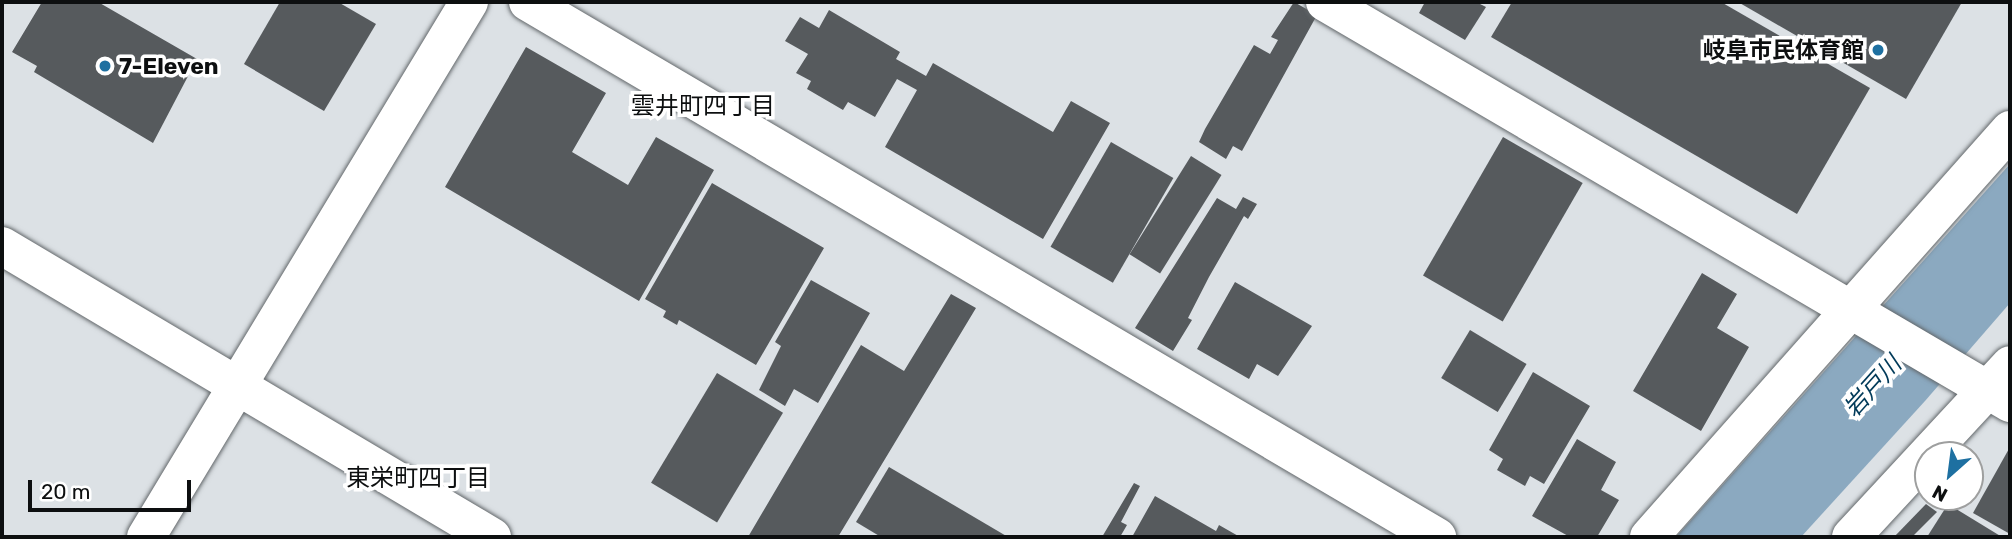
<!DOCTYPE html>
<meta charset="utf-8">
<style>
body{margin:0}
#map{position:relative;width:2012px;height:539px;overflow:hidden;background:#dce1e5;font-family:Rubik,"Noto Sans JP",sans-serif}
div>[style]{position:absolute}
.water>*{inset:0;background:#8ba9c0}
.building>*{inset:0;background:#565a5d;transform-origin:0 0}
.roads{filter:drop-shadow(0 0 2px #62676a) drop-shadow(0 0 2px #62676a)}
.minor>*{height:38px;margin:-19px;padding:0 19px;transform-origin:19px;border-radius:19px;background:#fff}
.dots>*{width:19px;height:19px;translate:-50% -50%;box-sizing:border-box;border:4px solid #fff;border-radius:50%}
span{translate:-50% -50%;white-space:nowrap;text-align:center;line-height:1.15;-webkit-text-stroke:7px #fff;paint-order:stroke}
.poi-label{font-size:23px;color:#0d0f10;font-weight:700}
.right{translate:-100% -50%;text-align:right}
.left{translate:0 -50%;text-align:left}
.neighbourhood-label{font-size:24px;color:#0d0f10}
.water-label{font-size:24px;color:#003a59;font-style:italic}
.frame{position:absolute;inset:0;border:4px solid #0d0f10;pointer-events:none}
.north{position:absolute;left:1914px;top:441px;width:70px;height:70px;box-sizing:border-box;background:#fff;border:2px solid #9e9f9f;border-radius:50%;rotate:208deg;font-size:19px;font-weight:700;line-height:28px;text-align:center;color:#0d0f10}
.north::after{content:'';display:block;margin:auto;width:24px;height:32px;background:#1e70a1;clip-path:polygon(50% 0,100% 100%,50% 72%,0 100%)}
.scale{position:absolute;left:28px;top:480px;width:163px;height:32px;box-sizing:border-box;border:4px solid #0d0f10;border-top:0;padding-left:9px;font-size:21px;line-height:24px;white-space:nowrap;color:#0d0f10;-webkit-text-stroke:5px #fff;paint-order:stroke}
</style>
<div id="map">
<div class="water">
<div style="clip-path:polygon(2010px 164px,2010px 303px,1925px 401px,1801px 537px,1676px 537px)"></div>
</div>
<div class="building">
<div style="clip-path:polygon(42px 2px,98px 2px,197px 59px,153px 143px,34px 72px,37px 66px,12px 52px)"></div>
<div style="clip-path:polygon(280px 2px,338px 2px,376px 24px,324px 111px,244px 64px)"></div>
<div style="clip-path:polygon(1294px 2px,1317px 15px,1242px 151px,1233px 146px,1226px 159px,1199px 142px,1205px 129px,1254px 45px,1270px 54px,1278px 40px,1271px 37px)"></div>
<div style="clip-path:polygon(1425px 2px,1476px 2px,1486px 7px,1465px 40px,1419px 13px)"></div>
<div style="clip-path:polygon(1512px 2px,1721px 2px,1870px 88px,1797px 214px,1491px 37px)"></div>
<div style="clip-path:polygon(1738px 2px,1962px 2px,1906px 99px)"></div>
<div style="clip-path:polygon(829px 10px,900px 52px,896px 59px,926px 76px,933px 63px,1053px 132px,1071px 101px,1110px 123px,1043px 239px,885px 147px,917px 90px,897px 79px,875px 117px,848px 102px,843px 110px,807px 89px,811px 81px,796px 73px,808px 54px,785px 41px,800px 17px,819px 28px)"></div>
<div style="clip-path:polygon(526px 47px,606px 93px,572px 152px,628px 185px,656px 137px,714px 170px,639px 301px,445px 187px)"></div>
<div style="left:1503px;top:137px;width:92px;height:160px;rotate:30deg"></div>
<div style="left:1111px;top:142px;width:72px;height:121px;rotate:30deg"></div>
<div style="left:1191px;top:156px;width:36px;height:116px;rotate:32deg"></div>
<div style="clip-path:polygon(712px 183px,824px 248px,756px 365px,679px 320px,677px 325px,663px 317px,666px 311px,645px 299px)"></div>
<div style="clip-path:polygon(1243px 197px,1257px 204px,1248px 219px,1244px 216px,1209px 277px,1188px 318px,1192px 320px,1173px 351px,1135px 328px,1217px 198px,1236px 209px)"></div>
<div style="clip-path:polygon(1702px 273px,1737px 294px,1717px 328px,1749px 347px,1701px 431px,1633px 391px)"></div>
<div style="clip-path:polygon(811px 280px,870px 313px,818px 403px,794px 389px,785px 406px,759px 390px,781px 346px,775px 342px)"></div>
<div style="clip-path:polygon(1235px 282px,1312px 326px,1278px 376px,1257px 364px,1249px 379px,1197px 349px)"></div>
<div style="clip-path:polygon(951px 294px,976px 308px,838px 537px,748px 537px,861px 345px,904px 371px)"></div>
<div style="left:1470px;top:330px;width:66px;height:56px;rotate:31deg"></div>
<div style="clip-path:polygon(1533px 372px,1590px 406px,1544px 484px,1530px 476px,1525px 486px,1497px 470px,1503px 459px,1489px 450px)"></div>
<div style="left:717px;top:373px;width:77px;height:128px;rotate:31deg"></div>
<div style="clip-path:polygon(1577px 439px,1616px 462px,1601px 490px,1619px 500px,1597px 537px,1570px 537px,1532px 516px)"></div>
<div style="clip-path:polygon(2010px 447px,2010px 534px,1973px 513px)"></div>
<div style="clip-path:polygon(889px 467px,1008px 537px,881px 537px,856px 522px)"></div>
<div style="clip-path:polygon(1134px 483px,1140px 486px,1121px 522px,1127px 525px,1120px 537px,1102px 537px)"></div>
<div style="clip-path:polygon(1155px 496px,1216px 531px,1219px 525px,1240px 537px,1132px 537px)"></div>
<div style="clip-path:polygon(1926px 504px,1937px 512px,1912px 537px,1894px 537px)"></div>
<div style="clip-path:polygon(1948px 504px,2002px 537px,1927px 537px)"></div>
</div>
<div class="roads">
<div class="minor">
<div style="left:528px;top:2px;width:1055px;rotate:30.48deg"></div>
<div style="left:1325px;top:2px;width:794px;rotate:30.34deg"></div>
<div style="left:2px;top:246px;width:570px;rotate:30.71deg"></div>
<div style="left:146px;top:537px;width:625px;rotate:-58.88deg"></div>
<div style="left:1649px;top:537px;width:544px;rotate:-48.43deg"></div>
<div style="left:1851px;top:537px;width:234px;rotate:-47.2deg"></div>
</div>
</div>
<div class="dots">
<div style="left:1878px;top:50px;background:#1e70a1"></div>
<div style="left:105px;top:66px;background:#1e70a1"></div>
</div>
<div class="poi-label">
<span class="right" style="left:1864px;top:50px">岐阜市民体育館</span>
<span class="left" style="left:119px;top:66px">7-Eleven</span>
</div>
<div class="neighbourhood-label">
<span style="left:703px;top:107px">雲井町四丁目</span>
<span style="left:418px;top:479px">東栄町四丁目</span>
</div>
<div class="water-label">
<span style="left:1873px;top:387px;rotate:-48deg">岩戸川</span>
</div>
<div class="frame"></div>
<div class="north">N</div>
<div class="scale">20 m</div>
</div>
